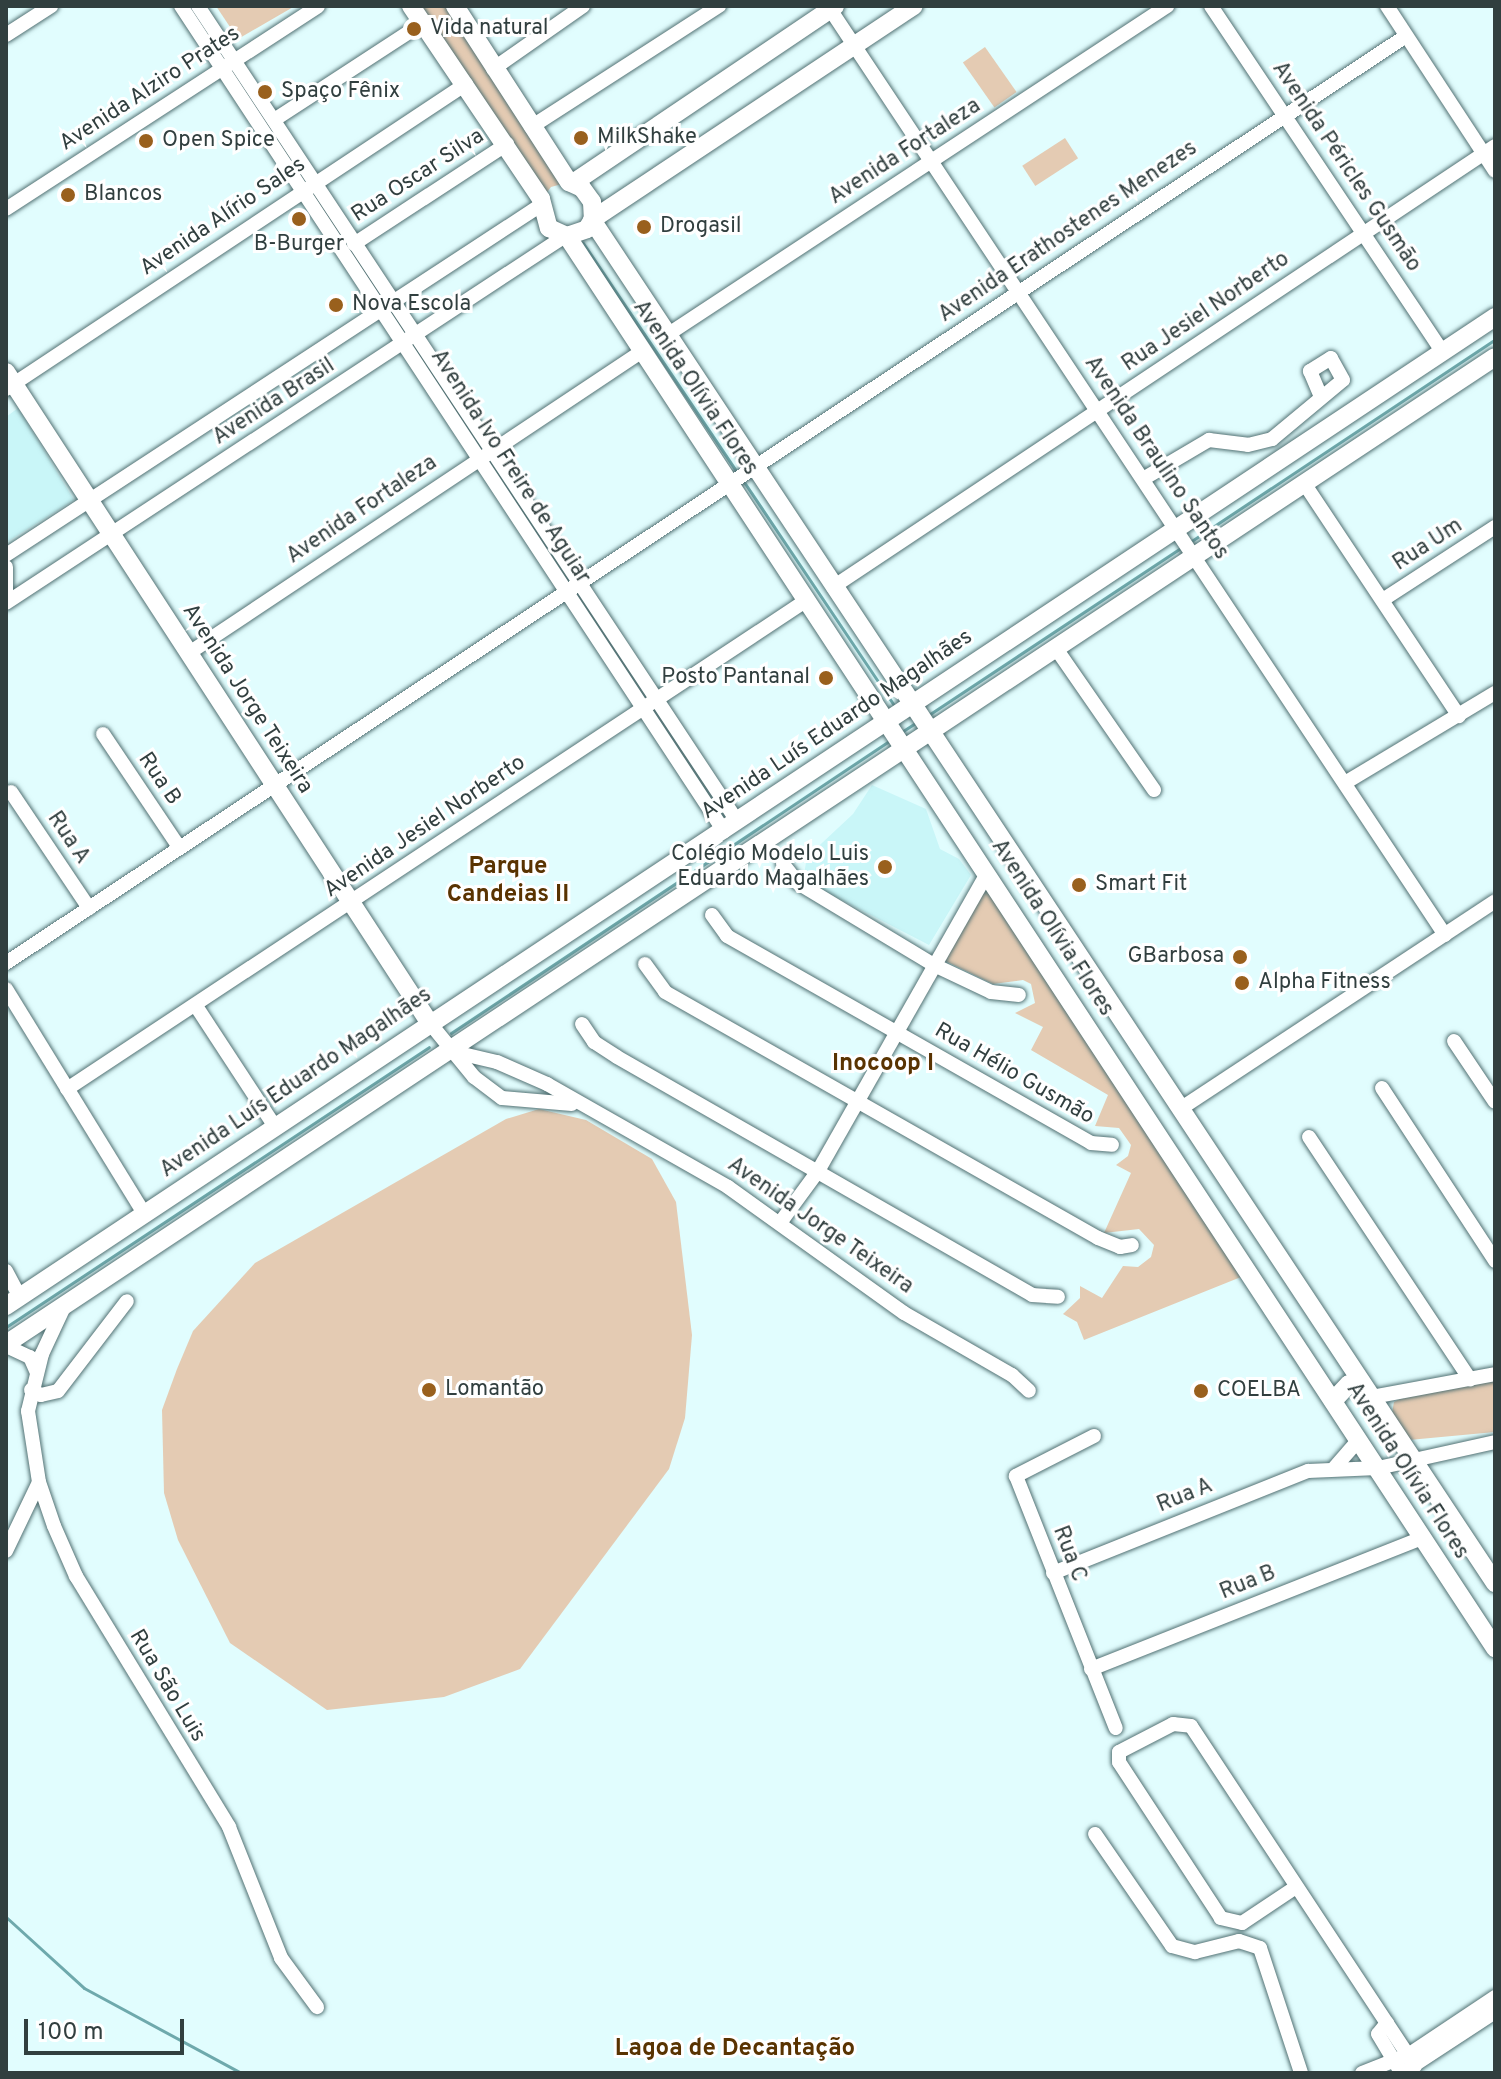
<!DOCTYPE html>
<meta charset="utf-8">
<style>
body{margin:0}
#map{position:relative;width:1501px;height:2079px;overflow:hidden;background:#e1fdfe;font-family:Overpass,sans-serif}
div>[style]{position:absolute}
.built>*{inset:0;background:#c9f6f8}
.green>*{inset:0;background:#e4cbb3;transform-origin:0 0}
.stream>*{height:3px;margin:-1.5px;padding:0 1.5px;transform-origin:1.5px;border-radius:1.5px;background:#6ea9ac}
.roads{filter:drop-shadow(0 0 2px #527173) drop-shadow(0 0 2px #527173)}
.minor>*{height:14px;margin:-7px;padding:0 7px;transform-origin:7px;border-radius:7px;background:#fff}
.major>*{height:18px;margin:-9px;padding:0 9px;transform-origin:9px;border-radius:9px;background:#fff}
.dots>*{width:22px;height:22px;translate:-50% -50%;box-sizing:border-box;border:4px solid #fff;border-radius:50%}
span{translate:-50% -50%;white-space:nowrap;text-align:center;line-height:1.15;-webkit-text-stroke:6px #fff;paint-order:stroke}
.poi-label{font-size:22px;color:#313f3f}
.left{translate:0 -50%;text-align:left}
.right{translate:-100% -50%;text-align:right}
.street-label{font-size:22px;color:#313f3f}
.neighbourhood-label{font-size:24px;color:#593301;font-weight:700}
.frame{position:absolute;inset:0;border:8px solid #313f3f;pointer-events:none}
.scale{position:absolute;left:24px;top:2019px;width:160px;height:36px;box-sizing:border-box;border:4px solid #313f3f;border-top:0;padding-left:10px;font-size:24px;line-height:28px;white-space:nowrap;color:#313f3f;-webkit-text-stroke:6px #fff;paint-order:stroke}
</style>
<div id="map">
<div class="built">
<div style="clip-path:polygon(18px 408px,74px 500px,7px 542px,6px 417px)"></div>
<div style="clip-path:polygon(872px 785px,926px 809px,940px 849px,959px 859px,971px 875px,929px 945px,803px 880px,807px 857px,853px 814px)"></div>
</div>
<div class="green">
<div style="clip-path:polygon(216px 6px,295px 6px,238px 39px)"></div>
<div style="clip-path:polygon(413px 6px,452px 6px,569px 182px,551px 187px,541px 200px)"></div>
<div style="left:985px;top:47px;width:55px;height:27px;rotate:55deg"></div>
<div style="left:1065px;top:138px;width:24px;height:51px;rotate:57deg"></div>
<div style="clip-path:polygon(987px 885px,1246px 1275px,1084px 1340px,1077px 1322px,1063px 1314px,1080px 1298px,1080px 1286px,1102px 1298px,1123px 1266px,1138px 1267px,1151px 1257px,1154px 1245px,1139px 1229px,1104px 1233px,1131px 1173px,1116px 1165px,1128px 1156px,1131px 1145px,1119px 1128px,1095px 1126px,1108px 1095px,1031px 1050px,1043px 1027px,1015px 1013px,1035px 1003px,1031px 984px,1023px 980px,993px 984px,943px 960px)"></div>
<div style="clip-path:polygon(539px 1109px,586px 1120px,652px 1159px,676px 1202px,692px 1335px,685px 1418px,669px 1469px,520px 1669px,444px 1697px,327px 1710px,230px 1643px,178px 1540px,164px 1493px,162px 1410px,177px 1369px,193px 1331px,255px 1263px,506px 1119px)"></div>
<div style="clip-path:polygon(1495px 1381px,1495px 1432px,1409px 1440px,1392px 1413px,1394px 1402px,1405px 1396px)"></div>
</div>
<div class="stream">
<div style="left:583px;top:243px;width:276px;rotate:56.1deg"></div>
<div style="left:744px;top:482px;width:269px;rotate:56.1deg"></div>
<div style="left:1190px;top:542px;width:366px;rotate:-33.6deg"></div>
<div style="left:930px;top:714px;width:301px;rotate:-33.5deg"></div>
<div style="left:903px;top:731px;width:17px;rotate:-33deg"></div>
<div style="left:451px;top:1033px;width:526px;rotate:-33.69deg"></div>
<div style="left:6px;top:1327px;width:507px;rotate:-33.5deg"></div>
<div style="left:6px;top:1917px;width:105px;rotate:42.3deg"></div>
<div style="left:84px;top:1988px;width:179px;rotate:28.4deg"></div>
</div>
<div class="roads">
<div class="minor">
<div style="left:181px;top:6px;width:988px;rotate:56.65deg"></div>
<div style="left:198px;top:6px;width:977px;rotate:56.52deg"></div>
<div style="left:828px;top:6px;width:1115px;rotate:56.41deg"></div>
<div style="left:1211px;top:6px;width:417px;rotate:56.2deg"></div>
<div style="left:1387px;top:6px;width:197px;rotate:56.8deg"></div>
<div style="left:6px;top:35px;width:54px;rotate:-32.8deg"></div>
<div style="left:493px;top:69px;width:110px;rotate:-35deg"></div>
<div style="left:274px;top:120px;width:178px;rotate:-33.1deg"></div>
<div style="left:531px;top:127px;width:224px;rotate:-32.8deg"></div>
<div style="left:6px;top:209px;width:372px;rotate:-33deg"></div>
<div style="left:354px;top:244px;width:183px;rotate:-33.2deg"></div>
<div style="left:667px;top:335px;width:599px;rotate:-33.34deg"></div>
<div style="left:6px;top:389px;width:552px;rotate:-33.55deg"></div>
<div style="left:1143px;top:479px;width:77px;rotate:-30.6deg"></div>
<div style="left:1209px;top:440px;width:39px;rotate:7deg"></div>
<div style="left:1248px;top:445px;width:25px;rotate:-14deg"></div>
<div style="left:1272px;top:439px;width:92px;rotate:-39.7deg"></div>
<div style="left:1343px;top:380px;width:25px;rotate:-119deg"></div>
<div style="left:1331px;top:358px;width:25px;rotate:148deg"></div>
<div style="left:1310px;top:371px;width:28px;rotate:67deg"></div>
<div style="left:1304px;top:483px;width:280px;rotate:56.4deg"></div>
<div style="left:6px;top:555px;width:639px;rotate:-33.19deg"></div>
<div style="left:6px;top:567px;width:31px;rotate:90deg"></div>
<div style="left:833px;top:587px;width:795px;rotate:-33.67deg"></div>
<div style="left:1384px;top:599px;width:132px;rotate:-33deg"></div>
<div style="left:6px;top:603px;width:669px;rotate:-33.29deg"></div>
<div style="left:1055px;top:647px;width:174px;rotate:55.3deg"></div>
<div style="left:189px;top:653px;width:543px;rotate:-33.66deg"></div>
<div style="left:103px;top:734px;width:136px;rotate:56.1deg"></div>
<div style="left:1345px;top:783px;width:175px;rotate:-31deg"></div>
<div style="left:11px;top:792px;width:140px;rotate:56.1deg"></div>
<div style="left:783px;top:864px;width:24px;rotate:52deg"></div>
<div style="left:798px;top:883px;width:159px;rotate:31.1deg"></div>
<div style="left:934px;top:965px;width:63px;rotate:25.3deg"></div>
<div style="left:991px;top:992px;width:28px;rotate:6deg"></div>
<div style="left:712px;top:915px;width:26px;rotate:54deg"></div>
<div style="left:727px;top:936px;width:419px;rotate:29.6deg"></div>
<div style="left:1091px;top:1143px;width:21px;rotate:5deg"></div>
<div style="left:6px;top:963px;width:1679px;rotate:-33.51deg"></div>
<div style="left:645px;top:964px;width:34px;rotate:54deg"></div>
<div style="left:665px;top:992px;width:498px;rotate:29.6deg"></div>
<div style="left:1098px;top:1238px;width:24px;rotate:22deg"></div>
<div style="left:1120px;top:1247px;width:12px;rotate:-9deg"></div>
<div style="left:6px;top:989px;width:263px;rotate:58.4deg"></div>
<div style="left:196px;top:1006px;width:142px;rotate:56.8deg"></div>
<div style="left:429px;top:1022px;width:71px;rotate:50.7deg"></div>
<div style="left:474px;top:1077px;width:35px;rotate:37deg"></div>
<div style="left:502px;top:1098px;width:70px;rotate:4.9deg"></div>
<div style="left:582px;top:1024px;width:22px;rotate:56deg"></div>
<div style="left:594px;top:1042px;width:27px;rotate:33deg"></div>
<div style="left:617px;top:1057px;width:478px;rotate:29.8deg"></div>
<div style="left:1032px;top:1295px;width:26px;rotate:4deg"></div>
<div style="left:1454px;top:1041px;width:73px;rotate:56.1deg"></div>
<div style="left:450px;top:1051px;width:48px;rotate:13.2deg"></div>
<div style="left:497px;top:1062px;width:55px;rotate:23.7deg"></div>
<div style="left:547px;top:1084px;width:208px;rotate:29.6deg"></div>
<div style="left:728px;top:1187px;width:216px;rotate:35.6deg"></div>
<div style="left:904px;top:1313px;width:125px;rotate:29.9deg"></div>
<div style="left:1012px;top:1375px;width:23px;rotate:43deg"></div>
<div style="left:1382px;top:1088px;width:207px;rotate:56.8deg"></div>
<div style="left:67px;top:1089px;width:887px;rotate:-33.46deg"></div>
<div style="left:1180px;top:1109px;width:377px;rotate:-33.4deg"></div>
<div style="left:1309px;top:1137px;width:291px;rotate:56.4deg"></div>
<div style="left:780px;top:1223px;width:64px;rotate:-53.8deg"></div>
<div style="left:818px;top:1171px;width:342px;rotate:-60.4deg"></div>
<div style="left:6px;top:1271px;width:30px;rotate:62deg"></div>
<div style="left:63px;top:1309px;width:50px;rotate:115deg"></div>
<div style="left:42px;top:1354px;width:59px;rotate:103.8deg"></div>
<div style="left:28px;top:1411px;width:72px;rotate:81.2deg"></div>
<div style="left:39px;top:1482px;width:46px;rotate:71.2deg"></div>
<div style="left:54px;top:1526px;width:55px;rotate:66.3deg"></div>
<div style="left:76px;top:1576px;width:294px;rotate:58.6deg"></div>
<div style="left:229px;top:1827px;width:141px;rotate:68.3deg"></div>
<div style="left:281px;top:1958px;width:61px;rotate:53.7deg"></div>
<div style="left:6px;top:1346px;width:26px;rotate:25deg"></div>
<div style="left:30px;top:1357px;width:17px;rotate:66deg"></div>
<div style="left:31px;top:1390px;width:11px;rotate:27deg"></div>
<div style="left:41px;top:1395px;width:17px;rotate:-13deg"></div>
<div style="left:58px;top:1391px;width:113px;rotate:-52.5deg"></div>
<div style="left:1372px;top:1397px;width:125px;rotate:-10.6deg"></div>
<div style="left:1094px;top:1436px;width:88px;rotate:152.9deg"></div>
<div style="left:1016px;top:1476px;width:271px;rotate:68.4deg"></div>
<div style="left:1335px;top:1467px;width:35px;rotate:-49deg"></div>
<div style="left:6px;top:1551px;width:76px;rotate:-64.4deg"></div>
<div style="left:1053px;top:1573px;width:275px;rotate:-21.8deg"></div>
<div style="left:1308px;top:1471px;width:70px;rotate:-2.5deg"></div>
<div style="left:1378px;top:1468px;width:120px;rotate:-12.5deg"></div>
<div style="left:1091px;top:1669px;width:356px;rotate:-21.6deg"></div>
<div style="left:1095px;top:1834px;width:136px;rotate:55.5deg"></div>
<div style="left:1172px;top:1946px;width:24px;rotate:15deg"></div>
<div style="left:1195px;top:1952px;width:45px;rotate:-14deg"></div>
<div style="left:1239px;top:1941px;width:22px;rotate:18deg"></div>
<div style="left:1260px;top:1948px;width:132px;rotate:71.8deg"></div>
<div style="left:1293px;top:1889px;width:61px;rotate:146.3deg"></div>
<div style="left:1242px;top:1923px;width:22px;rotate:-167deg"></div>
<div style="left:1221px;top:1918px;width:186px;rotate:-123.2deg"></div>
<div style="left:1119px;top:1762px;width:10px;rotate:-90deg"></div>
<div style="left:1119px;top:1752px;width:61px;rotate:-27.4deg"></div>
<div style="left:1173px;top:1724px;width:18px;rotate:6deg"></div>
<div style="left:1191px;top:1726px;width:407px;rotate:56.6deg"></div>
<div style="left:1387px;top:2023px;width:14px;rotate:129deg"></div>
<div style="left:1378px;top:2034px;width:41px;rotate:59deg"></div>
<div style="left:1362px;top:2073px;width:49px;rotate:-21.4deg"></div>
<div style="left:1408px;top:2055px;width:105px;rotate:-33.7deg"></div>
<div style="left:1402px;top:2073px;width:111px;rotate:-33.3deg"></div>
</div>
<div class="major">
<div style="left:411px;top:6px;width:233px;rotate:56deg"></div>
<div style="left:541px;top:199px;width:30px;rotate:75deg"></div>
<div style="left:549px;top:228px;width:20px;rotate:24deg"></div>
<div style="left:567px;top:236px;width:21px;rotate:-19deg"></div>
<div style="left:587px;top:229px;width:12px;rotate:-59deg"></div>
<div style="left:593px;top:219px;width:385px;rotate:-33.6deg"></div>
<div style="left:455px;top:6px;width:210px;rotate:57.1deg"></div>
<div style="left:569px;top:182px;width:14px;rotate:25deg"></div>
<div style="left:582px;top:188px;width:17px;rotate:54deg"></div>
<div style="left:592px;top:202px;width:17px;rotate:87deg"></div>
<div style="left:573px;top:183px;width:316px;rotate:-34deg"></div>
<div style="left:592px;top:220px;width:1635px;rotate:56.48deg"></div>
<div style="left:567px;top:236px;width:1690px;rotate:56.69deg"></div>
<div style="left:6px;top:372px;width:776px;rotate:56.95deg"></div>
<div style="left:6px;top:1306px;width:1788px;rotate:-33.59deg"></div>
<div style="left:6px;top:1344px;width:1786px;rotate:-33.54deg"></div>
<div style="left:1333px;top:1401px;width:23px;rotate:-47deg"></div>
<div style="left:1349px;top:1384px;width:13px;rotate:-4deg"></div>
</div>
</div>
<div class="dots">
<div style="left:414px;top:29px;background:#99601d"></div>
<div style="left:265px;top:92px;background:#99601d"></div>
<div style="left:581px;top:138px;background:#99601d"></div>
<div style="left:146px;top:141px;background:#99601d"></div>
<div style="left:68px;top:195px;background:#99601d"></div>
<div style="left:299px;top:219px;background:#99601d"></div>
<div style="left:644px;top:227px;background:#99601d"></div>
<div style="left:336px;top:305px;background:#99601d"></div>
<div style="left:826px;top:678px;background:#99601d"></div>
<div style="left:885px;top:867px;background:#99601d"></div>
<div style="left:1079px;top:885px;background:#99601d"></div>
<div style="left:1240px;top:957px;background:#99601d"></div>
<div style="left:1242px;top:983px;background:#99601d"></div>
<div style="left:429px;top:1390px;background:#99601d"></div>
<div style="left:1201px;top:1391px;background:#99601d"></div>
</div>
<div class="poi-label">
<span class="left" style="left:430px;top:29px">Vida natural</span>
<span class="left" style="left:281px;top:92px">Spaço Fênix</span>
<span class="left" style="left:597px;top:138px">MilkShake</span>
<span class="left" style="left:162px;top:141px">Open Spice</span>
<span class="left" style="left:84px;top:195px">Blancos</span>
<span class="left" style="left:660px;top:227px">Drogasil</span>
<span style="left:299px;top:245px">B-Burger</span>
<span class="left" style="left:352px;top:305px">Nova Escola</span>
<span class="right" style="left:810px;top:678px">Posto Pantanal</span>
<span class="right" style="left:869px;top:867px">Colégio Modelo Luis<br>Eduardo Magalhães</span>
<span class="left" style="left:1095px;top:885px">Smart Fit</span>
<span class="right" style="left:1224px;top:957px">GBarbosa</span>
<span class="left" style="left:1258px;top:983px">Alpha Fitness</span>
<span class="left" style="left:445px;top:1390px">Lomantão</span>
<span class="left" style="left:1217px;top:1391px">COELBA</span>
</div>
<div class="street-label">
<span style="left:150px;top:89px;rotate:-33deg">Avenida Alziro Prates</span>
<span style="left:905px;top:152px;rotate:-33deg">Avenida Fortaleza</span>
<span style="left:1346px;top:167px;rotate:56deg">Avenida Péricles Gusmão</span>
<span style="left:418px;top:176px;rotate:-33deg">Rua Oscar Silva</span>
<span style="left:223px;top:217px;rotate:-34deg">Avenida Alírio Sales</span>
<span style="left:1068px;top:232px;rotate:-34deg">Avenida Erathostenes Menezes</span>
<span style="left:1206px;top:312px;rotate:-34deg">Rua Jesiel Norberto</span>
<span style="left:695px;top:388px;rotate:56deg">Avenida Olívia Flores</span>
<span style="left:274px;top:402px;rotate:-33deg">Avenida Brasil</span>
<span style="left:1156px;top:458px;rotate:56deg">Avenida Braulino Santos</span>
<span style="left:510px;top:467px;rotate:57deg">Avenida Ivo Freire de Aguiar</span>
<span style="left:362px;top:510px;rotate:-34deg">Avenida Fortaleza</span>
<span style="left:1428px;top:545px;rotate:-33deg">Rua Um</span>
<span style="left:247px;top:699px;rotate:57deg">Avenida Jorge Teixeira</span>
<span style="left:837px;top:725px;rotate:-34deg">Avenida Luís Eduardo Magalhães</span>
<span style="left:159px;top:779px;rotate:56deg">Rua B</span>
<span style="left:425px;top:827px;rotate:-34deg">Avenida Jesiel Norberto</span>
<span style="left:68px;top:838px;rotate:56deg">Rua A</span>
<span style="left:1052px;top:928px;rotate:57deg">Avenida Olívia Flores</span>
<span style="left:1014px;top:1074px;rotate:30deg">Rua Hélio Gusmão</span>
<span style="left:296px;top:1083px;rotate:-34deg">Avenida Luís Eduardo Magalhães</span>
<span style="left:820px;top:1226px;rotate:35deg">Avenida Jorge Teixeira</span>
<span style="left:1407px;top:1471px;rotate:57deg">Avenida Olívia Flores</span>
<span style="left:1185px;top:1496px;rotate:-22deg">Rua A</span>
<span style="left:1069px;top:1554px;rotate:69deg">Rua C</span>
<span style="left:1248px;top:1583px;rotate:-22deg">Rua B</span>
<span style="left:167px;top:1686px;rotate:59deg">Rua São Luis</span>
</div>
<div class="neighbourhood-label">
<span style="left:508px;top:882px">Parque<br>Candeias II</span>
<span style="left:883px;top:1065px">Inocoop I</span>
<span style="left:735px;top:2050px">Lagoa de Decantação</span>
</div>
<div class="frame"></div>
<div class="scale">100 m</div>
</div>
